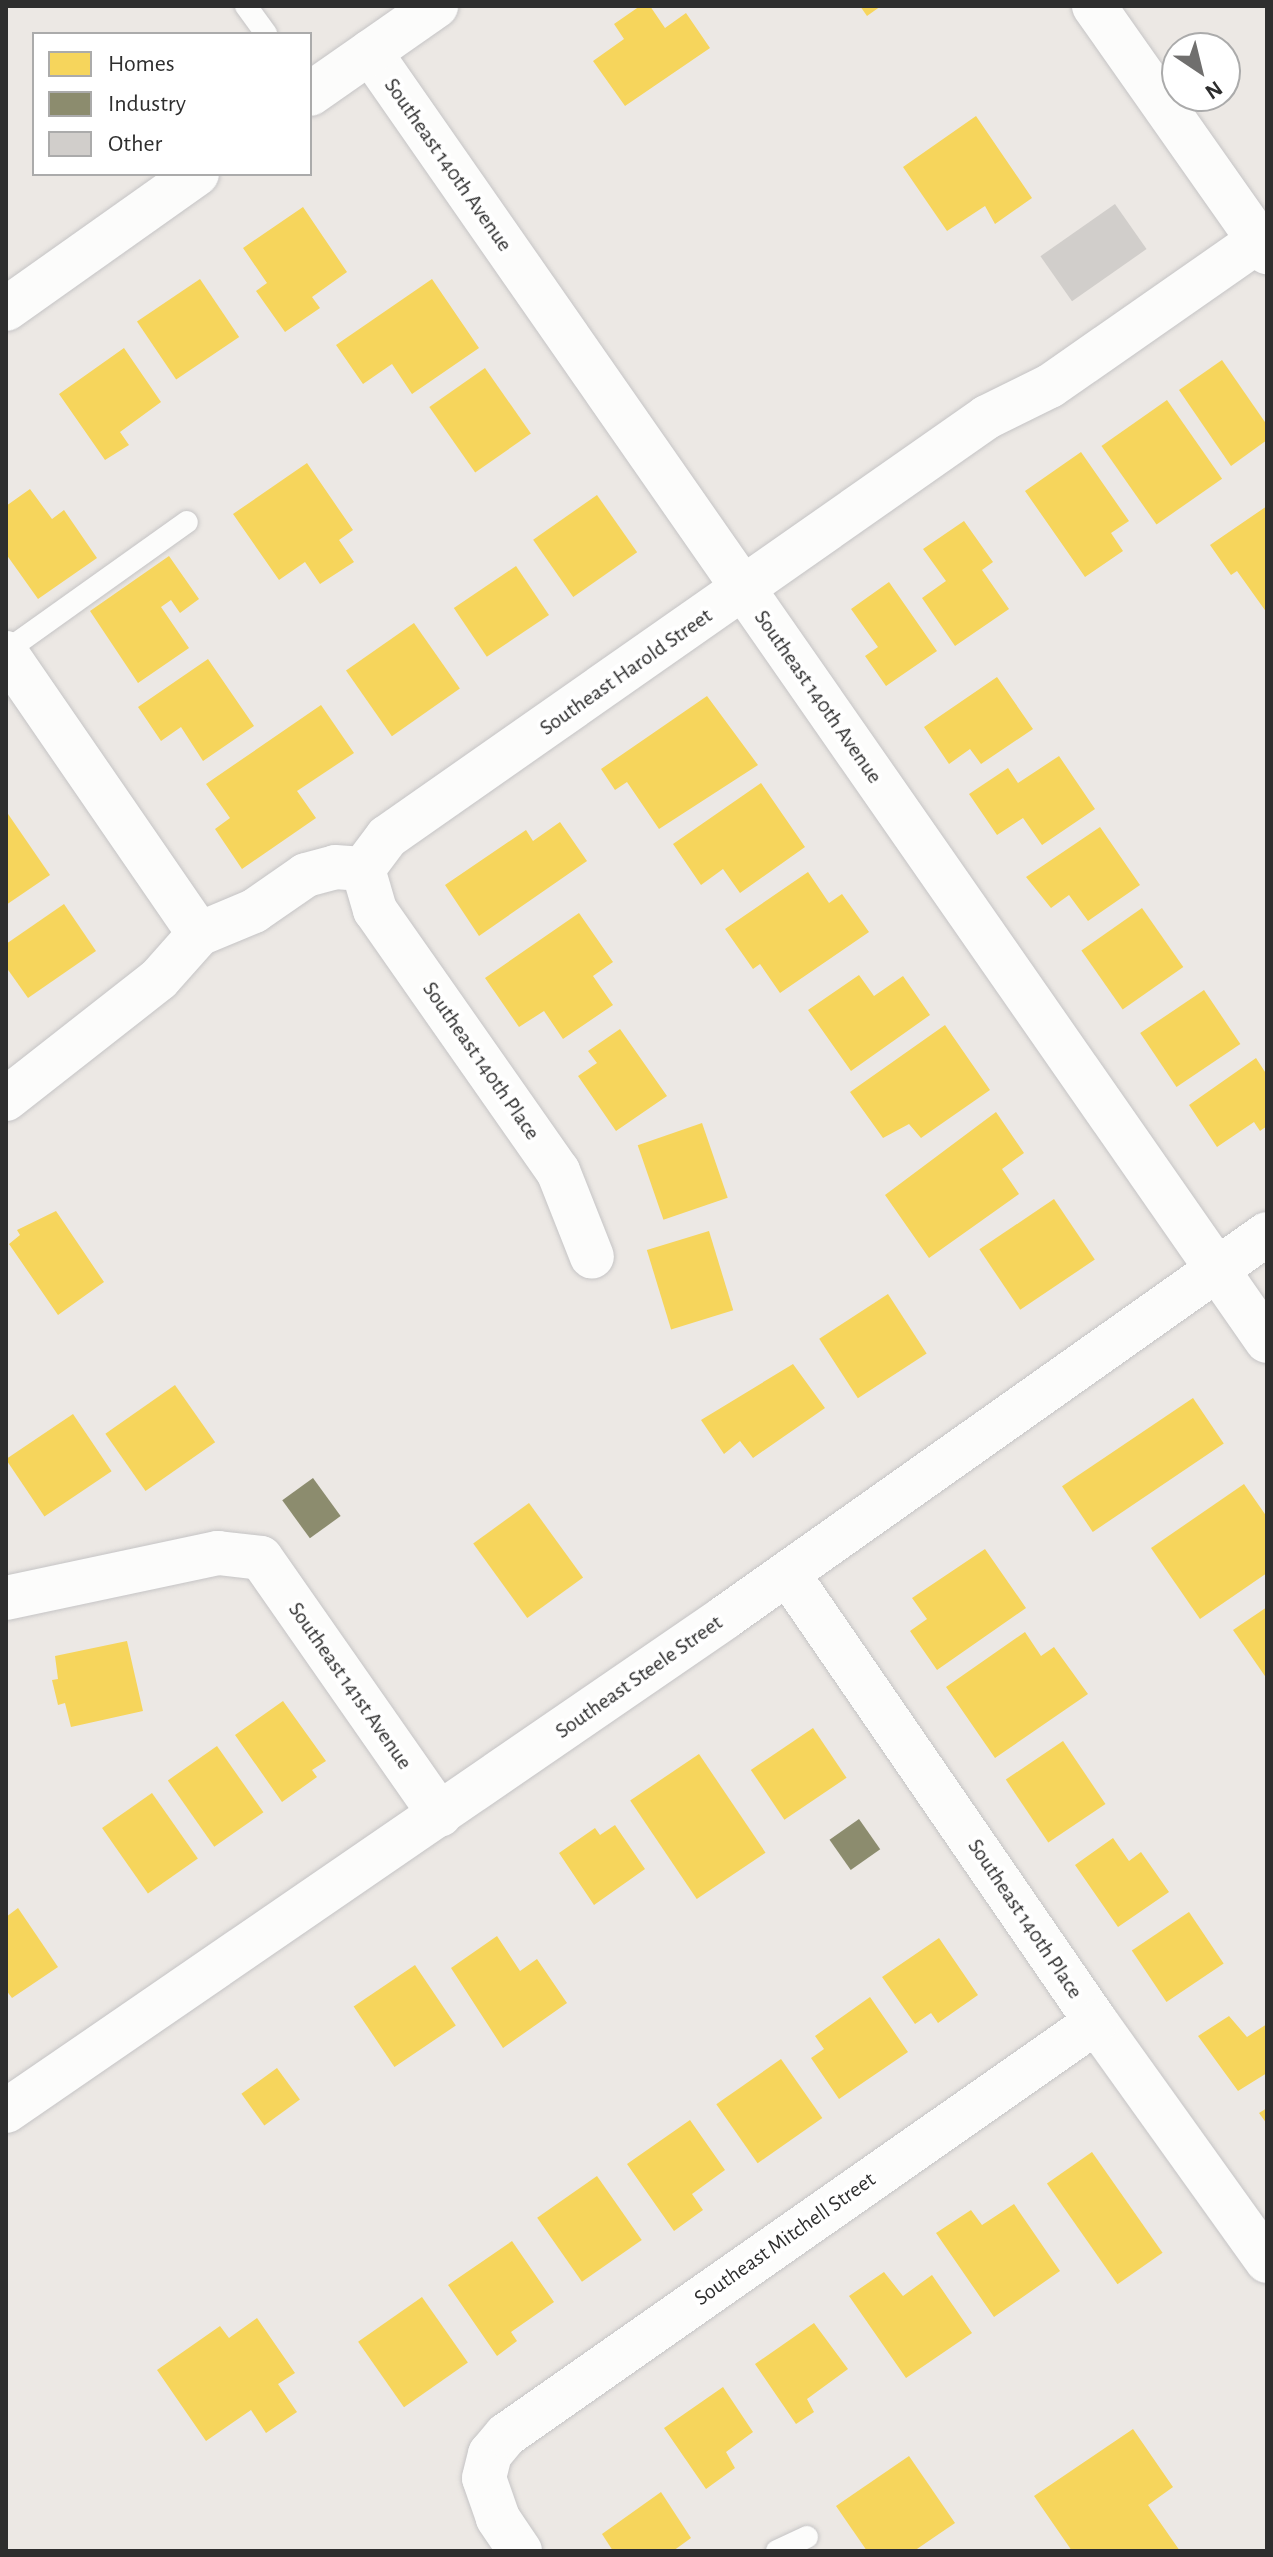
<!DOCTYPE html>
<style>
body{margin:0}
#map{position:relative;width:1273px;height:2557px;overflow:hidden;background:#ece8e4;font-family:"Alegreya Sans",sans-serif}
div>[style]{position:absolute}
.homes>*{inset:0;background:#f6d55c;transform-origin:0 0}
.industry>*{inset:0;background:#8c8c6e;transform-origin:0 0}
.building>*{inset:0;background:#d1cecb;transform-origin:0 0}
.roads{filter:drop-shadow(0 0 2px #c5c4c5) drop-shadow(0 0 2px #c5c4c5)}
.lane>*{height:22px;margin:-11px;padding:0 11px;transform-origin:11px;border-radius:11px;background:#fcfcfb}
.street>*{height:44px;margin:-22px;padding:0 22px;transform-origin:22px;border-radius:22px;background:#fcfcfb}
span{translate:-50% -50%;white-space:nowrap;text-align:center;line-height:1.15;-webkit-text-stroke:8px #fff;paint-order:stroke}
.street-label{font-size:22px;color:#2e2e2e}
.frame{position:absolute;inset:0;border:8px solid #2e2e2e;pointer-events:none}
.legend{position:absolute;left:32px;top:32px;width:280px;height:144px;box-sizing:border-box;background:#fff;border:2px solid #ababab;margin:0;padding:10px 14px;list-style:none;font-size:24px;color:#2e2e2e}
.legend li{display:flex;align-items:center;gap:16px;height:40px}
.legend b{width:40px;border:2px solid #ababab}
.north{position:absolute;left:1161px;top:32px;width:80px;height:80px;box-sizing:border-box;background:#fff;border:2px solid #ababab;border-radius:50%;rotate:145deg;font-size:22px;font-weight:700;line-height:32px;text-align:center;color:#2e2e2e}
.north::after{content:'';display:block;margin:auto;width:28px;height:36px;background:#706f6e;clip-path:polygon(50% 0,100% 100%,50% 72%,0 100%)}
</style>
<div id="map">
<div class="homes">
<div style="clip-path:polygon(640px 6px,650px 6px,665px 28px,686px 13px,710px 48px,625px 106px,593px 61px,624px 39px,614px 24px)"></div>
<div style="clip-path:polygon(860px 6px,881px 6px,867px 16px)"></div>
<div style="clip-path:polygon(976px 116px,1032px 198px,995px 224px,985px 206px,947px 231px,903px 167px)"></div>
<div style="clip-path:polygon(303px 207px,347px 272px,312px 297px,320px 308px,285px 332px,256px 291px,267px 283px,243px 248px)"></div>
<div style="left:200px;top:279px;width:70px;height:76px;rotate:56deg"></div>
<div style="clip-path:polygon(432px 279px,479px 348px,412px 394px,392px 364px,363px 384px,336px 345px)"></div>
<div style="clip-path:polygon(124px 348px,161px 402px,120px 432px,129px 445px,105px 460px,59px 394px)"></div>
<div style="clip-path:polygon(1222px 360px,1267px 425px,1267px 440px,1231px 466px,1179px 390px)"></div>
<div style="left:485px;top:368px;width:80px;height:68px;rotate:55deg"></div>
<div style="left:1167px;top:400px;width:96px;height:80px;rotate:55deg"></div>
<div style="clip-path:polygon(1081px 452px,1129px 521px,1111px 533px,1123px 551px,1085px 577px,1025px 491px)"></div>
<div style="clip-path:polygon(307px 463px,353px 530px,339px 540px,354px 562px,320px 584px,305px 562px,279px 580px,233px 514px)"></div>
<div style="clip-path:polygon(30px 489px,52px 519px,64px 510px,97px 558px,38px 599px,6px 554px,6px 506px)"></div>
<div style="left:597px;top:495px;width:70px;height:78px;rotate:55deg"></div>
<div style="clip-path:polygon(1267px 506px,1267px 613px,1237px 571px,1231px 575px,1210px 545px)"></div>
<div style="clip-path:polygon(964px 521px,993px 562px,982px 570px,1009px 609px,955px 646px,922px 598px,946px 581px,923px 549px)"></div>
<div style="clip-path:polygon(169px 556px,199px 599px,180px 613px,171px 600px,161px 607px,189px 648px,138px 683px,90px 611px)"></div>
<div style="left:516px;top:566px;width:59px;height:75px;rotate:56deg"></div>
<div style="clip-path:polygon(889px 582px,937px 651px,886px 686px,865px 656px,878px 647px,851px 609px)"></div>
<div style="left:414px;top:623px;width:80px;height:83px;rotate:55deg"></div>
<div style="clip-path:polygon(208px 659px,254px 726px,203px 761px,181px 727px,161px 741px,138px 707px)"></div>
<div style="clip-path:polygon(997px 677px,1033px 729px,981px 764px,970px 749px,949px 764px,924px 727px)"></div>
<div style="clip-path:polygon(707px 696px,758px 765px,659px 829px,627px 782px,615px 790px,601px 769px)"></div>
<div style="clip-path:polygon(321px 705px,354px 753px,297px 791px,316px 818px,242px 869px,215px 829px,230px 818px,206px 784px)"></div>
<div style="clip-path:polygon(1059px 756px,1095px 809px,1042px 845px,1023px 818px,997px 835px,969px 794px,1008px 768px,1018px 783px)"></div>
<div style="clip-path:polygon(761px 783px,805px 847px,740px 893px,723px 869px,701px 885px,673px 844px)"></div>
<div style="clip-path:polygon(6px 811px,50px 875px,6px 905px)"></div>
<div style="clip-path:polygon(560px 822px,587px 861px,479px 936px,445px 885px,526px 830px,533px 841px)"></div>
<div style="clip-path:polygon(1100px 827px,1140px 885px,1088px 921px,1069px 895px,1051px 908px,1026px 877px)"></div>
<div style="clip-path:polygon(808px 872px,829px 903px,842px 894px,869px 932px,780px 993px,760px 964px,753px 969px,725px 929px)"></div>
<div style="clip-path:polygon(64px 904px,96px 951px,28px 998px,6px 967px,6px 944px)"></div>
<div style="left:1142px;top:908px;width:72px;height:74px;rotate:55deg"></div>
<div style="clip-path:polygon(579px 913px,613px 962px,593px 976px,613px 1005px,563px 1039px,544px 1011px,519px 1027px,485px 978px)"></div>
<div style="clip-path:polygon(859px 975px,874px 996px,903px 976px,930px 1015px,851px 1071px,808px 1010px)"></div>
<div style="left:1204px;top:990px;width:65px;height:77px;rotate:56deg"></div>
<div style="clip-path:polygon(945px 1025px,990px 1090px,921px 1138px,909px 1124px,883px 1138px,850px 1092px)"></div>
<div style="clip-path:polygon(620px 1029px,667px 1096px,616px 1131px,578px 1076px,597px 1063px,588px 1051px)"></div>
<div style="clip-path:polygon(1256px 1058px,1267px 1075px,1267px 1126px,1260px 1131px,1254px 1122px,1217px 1147px,1189px 1105px)"></div>
<div style="clip-path:polygon(996px 1112px,1024px 1153px,1002px 1169px,1019px 1194px,929px 1258px,885px 1195px)"></div>
<div style="left:702px;top:1123px;width:79px;height:68px;rotate:71deg"></div>
<div style="left:1054px;top:1199px;width:73px;height:90px;rotate:56deg"></div>
<div style="clip-path:polygon(56px 1211px,104px 1282px,58px 1315px,9px 1244px,20px 1235px,17px 1230px)"></div>
<div style="left:709px;top:1231px;width:83px;height:65px;rotate:73deg"></div>
<div style="left:888px;top:1294px;width:71px;height:82px;rotate:57deg"></div>
<div style="clip-path:polygon(793px 1364px,825px 1408px,753px 1458px,740px 1441px,724px 1454px,701px 1420px)"></div>
<div style="left:175px;top:1385px;width:70px;height:85px;rotate:55deg"></div>
<div style="left:1193px;top:1398px;width:55px;height:158px;rotate:56deg"></div>
<div style="left:73px;top:1414px;width:69px;height:81px;rotate:56deg"></div>
<div style="clip-path:polygon(1244px 1484px,1267px 1517px,1267px 1573px,1200px 1619px,1151px 1548px)"></div>
<div style="left:529px;top:1503px;width:92px;height:69px;rotate:54deg"></div>
<div style="clip-path:polygon(985px 1549px,1026px 1608px,937px 1670px,910px 1631px,927px 1619px,912px 1598px)"></div>
<div style="clip-path:polygon(1267px 1607px,1267px 1679px,1233px 1630px)"></div>
<div style="clip-path:polygon(1025px 1632px,1041px 1656px,1054px 1647px,1088px 1694px,995px 1758px,946px 1687px)"></div>
<div style="clip-path:polygon(127px 1641px,143px 1711px,71px 1727px,65px 1703px,58px 1705px,52px 1680px,58px 1679px,55px 1656px)"></div>
<div style="clip-path:polygon(283px 1701px,326px 1761px,312px 1770px,317px 1777px,282px 1802px,235px 1735px)"></div>
<div style="left:813px;top:1728px;width:60px;height:75px;rotate:56deg"></div>
<div style="left:1063px;top:1741px;width:76px;height:69px;rotate:56deg"></div>
<div style="left:217px;top:1746px;width:81px;height:60px;rotate:55deg"></div>
<div style="left:699px;top:1754px;width:119px;height:83px;rotate:56deg"></div>
<div style="left:152px;top:1793px;width:80px;height:61px;rotate:55deg"></div>
<div style="clip-path:polygon(615px 1825px,645px 1869px,594px 1905px,559px 1853px,595px 1828px,600px 1835px)"></div>
<div style="clip-path:polygon(1113px 1838px,1129px 1861px,1141px 1852px,1169px 1892px,1118px 1927px,1075px 1865px)"></div>
<div style="clip-path:polygon(18px 1908px,58px 1967px,12px 1998px,6px 1990px,6px 1917px)"></div>
<div style="left:1189px;top:1912px;width:62px;height:69px;rotate:56deg"></div>
<div style="clip-path:polygon(497px 1936px,520px 1971px,537px 1959px,567px 2003px,503px 2048px,451px 1968px)"></div>
<div style="clip-path:polygon(939px 1938px,978px 1995px,938px 2023px,931px 2013px,915px 2024px,882px 1977px)"></div>
<div style="left:415px;top:1965px;width:73px;height:74px;rotate:56deg"></div>
<div style="clip-path:polygon(870px 1997px,908px 2052px,839px 2099px,811px 2058px,824px 2049px,815px 2036px)"></div>
<div style="clip-path:polygon(1229px 2016px,1247px 2037px,1267px 2024px,1267px 2073px,1238px 2091px,1198px 2036px)"></div>
<div style="left:781px;top:2059px;width:72px;height:79px;rotate:55deg"></div>
<div style="left:277px;top:2068px;width:39px;height:44px;rotate:54deg"></div>
<div style="clip-path:polygon(1267px 2108px,1267px 2124px,1259px 2113px)"></div>
<div style="clip-path:polygon(690px 2120px,725px 2170px,692px 2194px,703px 2210px,674px 2231px,627px 2164px)"></div>
<div style="left:1092px;top:2152px;width:123px;height:55px;rotate:55deg"></div>
<div style="left:597px;top:2176px;width:78px;height:73px;rotate:55deg"></div>
<div style="clip-path:polygon(1014px 2204px,1060px 2271px,994px 2317px,936px 2233px,971px 2210px,982px 2225px)"></div>
<div style="clip-path:polygon(512px 2241px,554px 2302px,511px 2332px,517px 2341px,497px 2356px,448px 2285px)"></div>
<div style="clip-path:polygon(884px 2272px,903px 2296px,932px 2275px,972px 2333px,906px 2378px,849px 2296px)"></div>
<div style="left:422px;top:2297px;width:80px;height:78px;rotate:55deg"></div>
<div style="clip-path:polygon(257px 2318px,295px 2373px,278px 2384px,297px 2412px,266px 2433px,251px 2410px,206px 2441px,157px 2370px,220px 2326px,229px 2338px)"></div>
<div style="clip-path:polygon(814px 2323px,848px 2369px,807px 2399px,814px 2412px,796px 2424px,755px 2364px)"></div>
<div style="clip-path:polygon(723px 2387px,753px 2432px,726px 2452px,735px 2468px,706px 2489px,664px 2428px)"></div>
<div style="clip-path:polygon(1133px 2429px,1173px 2487px,1148px 2505px,1180px 2551px,1072px 2551px,1034px 2496px)"></div>
<div style="clip-path:polygon(909px 2456px,955px 2523px,914px 2551px,867px 2551px,836px 2506px)"></div>
<div style="clip-path:polygon(661px 2492px,691px 2538px,673px 2551px,613px 2551px,602px 2534px)"></div>
</div>
<div class="industry">
<div style="left:313px;top:1478px;width:47px;height:38px;rotate:54deg"></div>
<div style="left:859px;top:1819px;width:37px;height:36px;rotate:55deg"></div>
</div>
<div class="building">
<div style="left:1115px;top:204px;width:55px;height:91px;rotate:55deg"></div>
</div>
<div class="roads">
<div class="lane">
<div style="left:246px;top:6px;width:34px;rotate:54deg"></div>
<div style="left:6px;top:651px;width:222px;rotate:-35.5deg"></div>
<div style="left:777px;top:2551px;width:33px;rotate:-25deg"></div>
</div>
<div class="street">
<div style="left:1094px;top:6px;width:301px;rotate:54.9deg"></div>
<div style="left:370px;top:52px;width:1570px;rotate:55.17deg"></div>
<div style="left:310px;top:94px;width:154px;rotate:-34.9deg"></div>
<div style="left:6px;top:309px;width:234px;rotate:-35.3deg"></div>
<div style="left:6px;top:653px;width:341px;rotate:55.5deg"></div>
<div style="left:363px;top:869px;width:40px;rotate:-53deg"></div>
<div style="left:387px;top:837px;width:732px;rotate:-34.99deg"></div>
<div style="left:987px;top:417px;width:70px;rotate:-26.2deg"></div>
<div style="left:1050px;top:386px;width:255px;rotate:-34.9deg"></div>
<div style="left:363px;top:869px;width:43px;rotate:73.7deg"></div>
<div style="left:375px;top:910px;width:319px;rotate:55deg"></div>
<div style="left:558px;top:1171px;width:92px;rotate:68.4deg"></div>
<div style="left:6px;top:1099px;width:194px;rotate:-38.1deg"></div>
<div style="left:159px;top:979px;width:60px;rotate:-48.4deg"></div>
<div style="left:199px;top:934px;width:60px;rotate:-22.7deg"></div>
<div style="left:254px;top:911px;width:63px;rotate:-34.7deg"></div>
<div style="left:306px;top:875px;width:30px;rotate:-15deg"></div>
<div style="left:335px;top:867px;width:28px;rotate:4deg"></div>
<div style="left:788px;top:1574px;width:544px;rotate:55.49deg"></div>
<div style="left:1096px;top:2022px;width:294px;rotate:54.4deg"></div>
<div style="left:6px;top:1598px;width:217px;rotate:-12deg"></div>
<div style="left:218px;top:1553px;width:43px;rotate:6.6deg"></div>
<div style="left:261px;top:1558px;width:313px;rotate:55.1deg"></div>
<div style="left:6px;top:2111px;width:871px;rotate:-34.47deg"></div>
<div style="left:724px;top:1618px;width:665px;rotate:-35.27deg"></div>
<div style="left:520px;top:2551px;width:40px;rotate:-124deg"></div>
<div style="left:498px;top:2518px;width:42px;rotate:-109.3deg"></div>
<div style="left:484px;top:2478px;width:25px;rotate:-76deg"></div>
<div style="left:490px;top:2454px;width:25px;rotate:-50deg"></div>
<div style="left:506px;top:2435px;width:720px;rotate:-34.99deg"></div>
</div>
</div>
<div class="street-label">
<span style="left:448px;top:165px;rotate:55deg">Southeast 140th Avenue</span>
<span style="left:626px;top:672px;rotate:-35deg">Southeast Harold Street</span>
<span style="left:818px;top:697px;rotate:55deg">Southeast 140th Avenue</span>
<span style="left:481px;top:1061px;rotate:55deg">Southeast 140th Place</span>
<span style="left:639px;top:1677px;rotate:-35deg">Southeast Steele Street</span>
<span style="left:350px;top:1686px;rotate:55deg">Southeast 141st Avenue</span>
<span style="left:1025px;top:1919px;rotate:56deg">Southeast 140th Place</span>
<span style="left:785px;top:2239px;rotate:-35deg">Southeast Mitchell Street</span>
</div>
<div class="frame"></div>
<ul class="legend">
<li><b style="height:22px;background:#f6d55c"></b>Homes</li>
<li><b style="height:22px;background:#8c8c6e"></b>Industry</li>
<li><b style="height:22px;background:#d1cecb"></b>Other</li>
</ul>
<div class="north">N</div>
</div>
